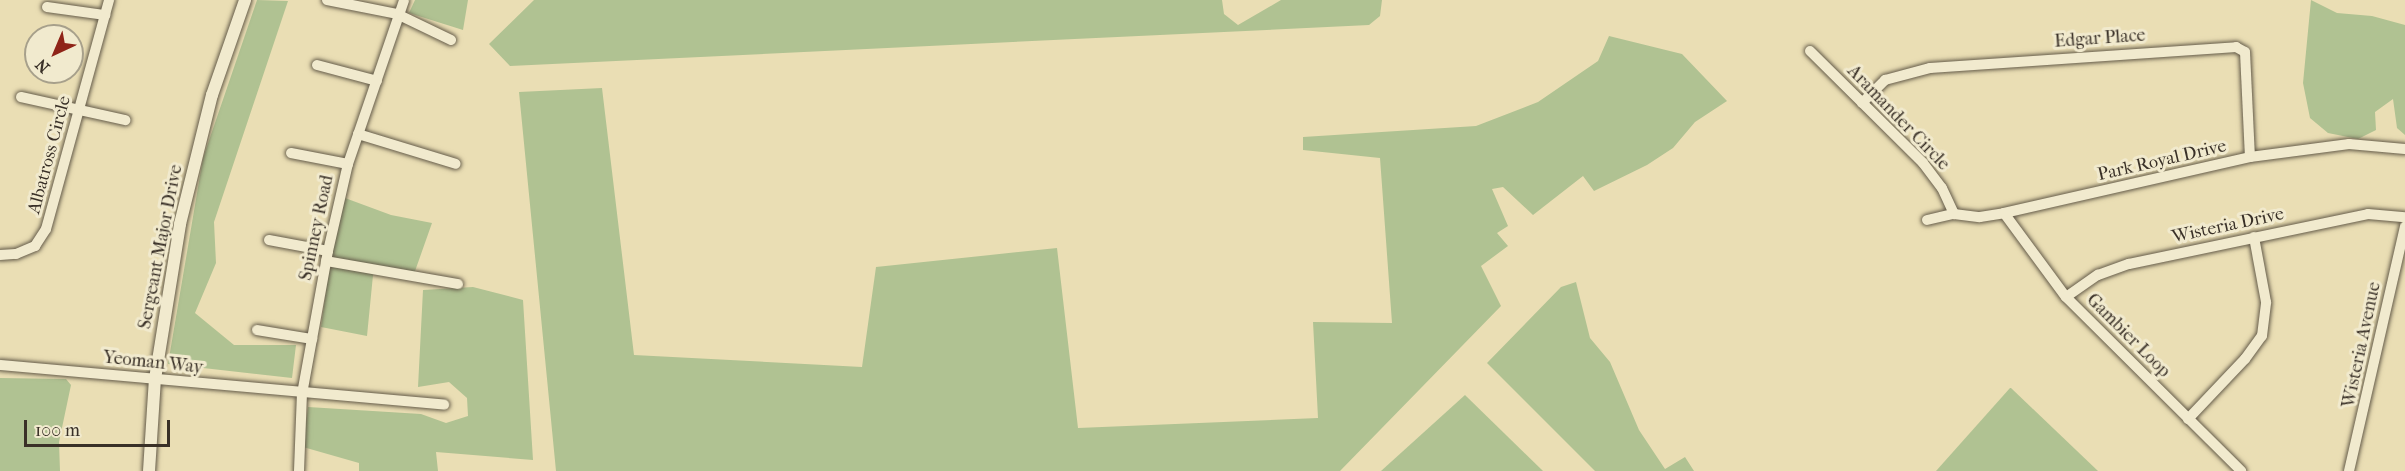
<!DOCTYPE html>
<style>
body{margin:0}
#map{position:relative;width:2405px;height:471px;overflow:hidden;background:#eadeb4;font-family:"IM FELL French Canon",serif}
div>[style]{position:absolute}
.green>*{inset:0;background:#b0c292}
.roads{filter:drop-shadow(0 0 2px #655c4a) drop-shadow(0 0 2px #655c4a)}
.minor>*{height:10px;margin:-5px;padding:0 5px;transform-origin:5px;border-radius:5px;background:#f1eace}
.tertiary>*{height:12px;margin:-6px;padding:0 6px;transform-origin:6px;border-radius:6px;background:#f1eace}
span{translate:-50% -50%;white-space:nowrap;text-align:center;line-height:1.15;-webkit-text-stroke:6px #f1eace;paint-order:stroke}
.street-label{font-size:18px;color:#393027}
.north{position:absolute;left:24px;top:24px;width:60px;height:60px;box-sizing:border-box;background:#f1eace;border:2px solid #a7a08b;border-radius:50%;rotate:224deg;font-size:16px;font-weight:700;line-height:24px;text-align:center;color:#393027}
.north::after{content:'';display:block;margin:auto;width:21px;height:27px;background:#8f2418;clip-path:polygon(50% 0,100% 100%,50% 72%,0 100%)}
.scale{position:absolute;left:24px;top:420px;width:146px;height:27px;box-sizing:border-box;border:3px solid #393027;border-top:0;padding-left:8px;font-size:18px;line-height:21px;white-space:nowrap;color:#393027;-webkit-text-stroke:4px #f1eace;paint-order:stroke}
</style>
<div id="map">
<div class="green">
<div style="clip-path:polygon(257px 0,288px 1px,214px 222px,216px 263px,195px 313px,234px 345px,296px 345px,292px 378px,168px 364px,203px 158px)"></div>
<div style="clip-path:polygon(415px 0,468px 0,463px 30px,409px 13px)"></div>
<div style="clip-path:polygon(534px 0,1222px 0,1224px 14px,1238px 25px,1281px 0,1382px 0,1380px 16px,1369px 25px,510px 66px,489px 44px)"></div>
<div style="clip-path:polygon(2311px 0,2337px 13px,2372px 16px,2405px 25px,2405px 135px,2397px 128px,2393px 99px,2375px 112px,2376px 130px,2358px 139px,2328px 133px,2310px 118px,2303px 83px)"></div>
<div style="clip-path:polygon(1609px 36px,1682px 54px,1727px 101px,1695px 122px,1673px 148px,1647px 165px,1594px 191px,1583px 176px,1533px 215px,1503px 187px,1492px 189px,1508px 226px,1497px 233px,1508px 246px,1481px 266px,1501px 306px,1340px 471px,556px 471px,519px 92px,602px 88px,634px 355px,862px 367px,876px 267px,1057px 248px,1078px 428px,1318px 418px,1313px 322px,1392px 323px,1380px 158px,1303px 150px,1303px 137px,1476px 126px,1538px 102px,1598px 61px)"></div>
<div style="clip-path:polygon(345px 198px,391px 215px,432px 223px,414px 274px,374px 265px,367px 336px,321px 327px,333px 240px)"></div>
<div style="clip-path:polygon(1576px 282px,1590px 338px,1610px 362px,1639px 430px,1665px 469px,1685px 457px,1694px 471px,1595px 471px,1487px 363px,1561px 287px)"></div>
<div style="clip-path:polygon(473px 287px,523px 300px,533px 460px,436px 452px,438px 471px,359px 471px,359px 463px,303px 447px,308px 407px,421px 414px,446px 423px,468px 416px,467px 398px,449px 382px,418px 387px,423px 290px)"></div>
<div style="clip-path:polygon(0 378px,66px 379px,71px 385px,59px 442px,60px 471px,0 471px)"></div>
<div style="clip-path:polygon(2010px 388px,2011px 388px,2098px 471px,1936px 471px)"></div>
<div style="clip-path:polygon(1465px 395px,1543px 471px,1381px 471px)"></div>
</div>
<div class="roads">
<div class="minor">
<div style="left:327px;top:0;width:71px;rotate:11.3deg"></div>
<div style="left:397px;top:14px;width:60px;rotate:25.7deg"></div>
<div style="left:47px;top:7px;width:59px;rotate:7.9deg"></div>
<div style="left:1810px;top:51px;width:159px;rotate:44.7deg"></div>
<div style="left:1923px;top:163px;width:31px;rotate:53deg"></div>
<div style="left:1942px;top:188px;width:29px;rotate:65deg"></div>
<div style="left:317px;top:65px;width:62px;rotate:14.9deg"></div>
<div style="left:21px;top:97px;width:107px;rotate:12.5deg"></div>
<div style="left:1862px;top:103px;width:33px;rotate:-45deg"></div>
<div style="left:1885px;top:80px;width:47px;rotate:-14.9deg"></div>
<div style="left:1930px;top:68px;width:307px;rotate:-3.9deg"></div>
<div style="left:2236px;top:47px;width:10px;rotate:29deg"></div>
<div style="left:2245px;top:52px;width:105px;rotate:87.3deg"></div>
<div style="left:358px;top:134px;width:102px;rotate:17deg"></div>
<div style="left:291px;top:153px;width:58px;rotate:10.9deg"></div>
<div style="left:2004px;top:213px;width:104px;rotate:53.6deg"></div>
<div style="left:2066px;top:297px;width:247px;rotate:44.8deg"></div>
<div style="left:1927px;top:220px;width:28px;rotate:-13deg"></div>
<div style="left:1954px;top:214px;width:26px;rotate:7deg"></div>
<div style="left:1980px;top:217px;width:24px;rotate:-9deg"></div>
<div style="left:2004px;top:213px;width:252px;rotate:-12.8deg"></div>
<div style="left:2250px;top:157px;width:100px;rotate:-7.5deg"></div>
<div style="left:2349px;top:144px;width:56px;rotate:5.1deg"></div>
<div style="left:269px;top:240px;width:60px;rotate:10.6deg"></div>
<div style="left:0;top:255px;width:16px;rotate:-4deg"></div>
<div style="left:16px;top:254px;width:21px;rotate:-23deg"></div>
<div style="left:35px;top:246px;width:20px;rotate:-57deg"></div>
<div style="left:46px;top:229px;width:238px;rotate:-74.6deg"></div>
<div style="left:326px;top:261px;width:134px;rotate:9.9deg"></div>
<div style="left:2066px;top:297px;width:39px;rotate:-35deg"></div>
<div style="left:2098px;top:275px;width:33px;rotate:-20deg"></div>
<div style="left:2129px;top:264px;width:244px;rotate:-11.8deg"></div>
<div style="left:2368px;top:214px;width:37px;rotate:5deg"></div>
<div style="left:257px;top:330px;width:56px;rotate:9.3deg"></div>
<div style="left:0;top:365px;width:446px;rotate:5.1deg"></div>
<div style="left:2188px;top:419px;width:83px;rotate:-46.5deg"></div>
<div style="left:2245px;top:359px;width:29px;rotate:-54deg"></div>
<div style="left:2262px;top:336px;width:34px;rotate:-83deg"></div>
<div style="left:2266px;top:302px;width:66px;rotate:-100.5deg"></div>
<div style="left:299px;top:471px;width:77px;rotate:-87.8deg"></div>
<div style="left:302px;top:394px;width:145px;rotate:-79.7deg"></div>
<div style="left:328px;top:251px;width:89px;rotate:-77.1deg"></div>
<div style="left:348px;top:164px;width:173px;rotate:-71.1deg"></div>
<div style="left:2349px;top:471px;width:251px;rotate:-77.1deg"></div>
</div>
<div class="tertiary">
<div style="left:149px;top:471px;width:92px;rotate:-86.3deg"></div>
<div style="left:155px;top:379px;width:157px;rotate:-80.8deg"></div>
<div style="left:180px;top:224px;width:133px;rotate:-76.1deg"></div>
<div style="left:212px;top:95px;width:101px;rotate:-70.8deg"></div>
</div>
</div>
<div class="street-label">
<span style="left:2100px;top:39px;rotate:-4deg">Edgar Place</span>
<span style="left:1898px;top:118px;rotate:46deg">Aramander Circle</span>
<span style="left:50px;top:155px;rotate:-75deg">Albatross Circle</span>
<span style="left:2162px;top:161px;rotate:-13deg">Park Royal Drive</span>
<span style="left:2228px;top:226px;rotate:-12deg">Wisteria Drive</span>
<span style="left:317px;top:228px;rotate:-78deg">Spinney Road</span>
<span style="left:161px;top:247px;rotate:-79deg">Sergeant Major Drive</span>
<span style="left:2128px;top:336px;rotate:45deg">Gambier Loop</span>
<span style="left:2362px;top:345px;rotate:-78deg">Wisteria Avenue</span>
<span style="left:153px;top:363px;rotate:6deg">Yeoman Way</span>
</div>
<div class="north">N</div>
<div class="scale">100 m</div>
</div>
